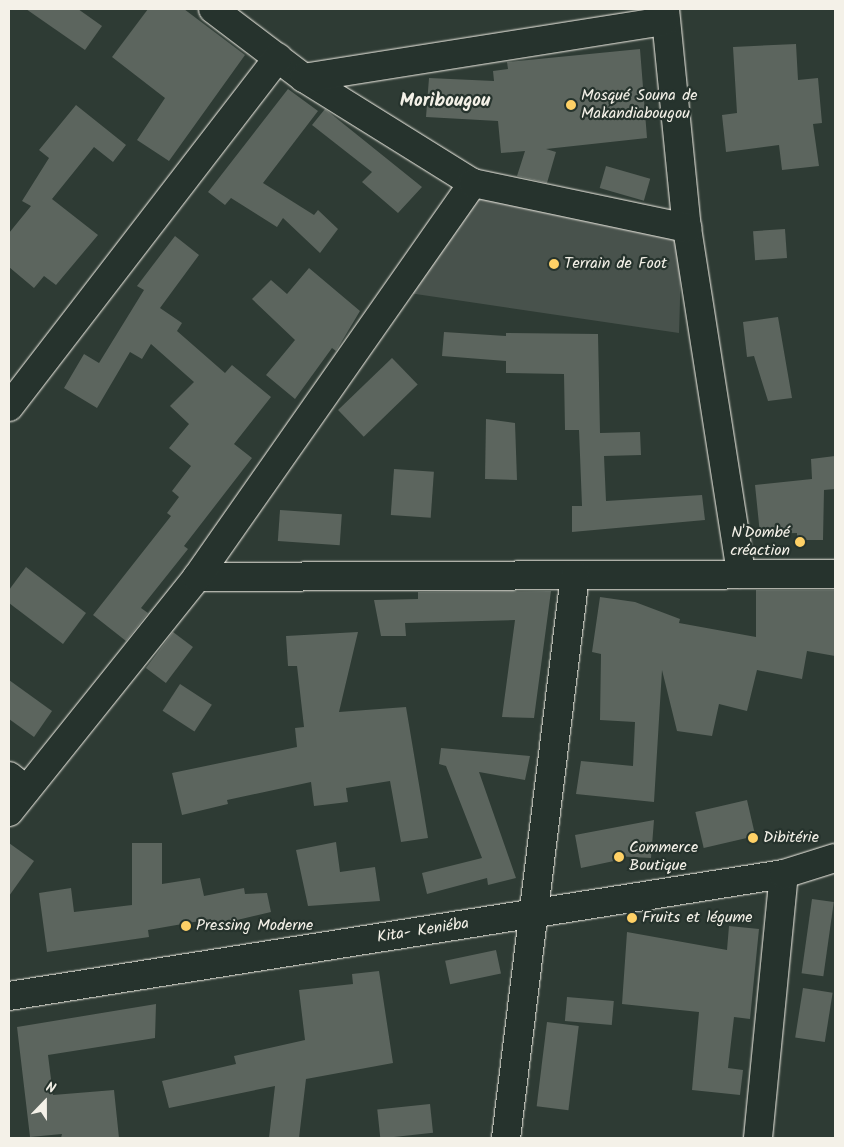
<!DOCTYPE html>
<meta charset="utf-8">
<style>
body{margin:0}
#map{position:relative;width:844px;height:1147px;overflow:hidden;background:#2e3b34;font-family:Kalam,sans-serif}
div>[style]{position:absolute}
.green>*{inset:0;background:#48524c}
.building>*{inset:0;background:#5c655e;transform-origin:0 0}
.roads{filter:drop-shadow(0 0 1px #f4f1e8) drop-shadow(0 0 1px #f4f1e8)}
.minor>*{height:28px;margin:-14px;padding:0 14px;transform-origin:14px;border-radius:14px;background:#26332d}
.major>*{height:28px;margin:-14px;padding:0 14px;transform-origin:14px;border-radius:14px;background:#26332d}
.dots>*{width:14px;height:14px;translate:-50% -50%;box-sizing:border-box;border:2px solid #26332d;border-radius:50%}
span{translate:-50% -50%;white-space:nowrap;text-align:center;line-height:1.15;-webkit-text-stroke:4.5px #26332d;paint-order:stroke}
.poi-label{font-size:16px;color:#f4f1e8}
.left{translate:0 -50%;text-align:left}
.right{translate:-100% -50%;text-align:right}
.street-label{font-size:16px;color:#f4f1e8}
.quarter-label{font-size:19px;color:#f4f1e8;font-weight:700}
.frame{position:absolute;inset:0;border:10px solid #f4f1e8;pointer-events:none}
.north{position:absolute;left:20px;top:1077px;width:50px;height:50px;-webkit-text-stroke:4px #26332d;paint-order:stroke;rotate:22deg;font-size:14px;font-weight:700;line-height:20px;text-align:center;color:#f4f1e8}
.north::after{content:'';display:block;margin:auto;width:18px;height:22px;background:#f4f1e8;clip-path:polygon(50% 0,100% 100%,50% 72%,0 100%)}
</style>
<div id="map">
<div class="green">
<div style="clip-path:polygon(474px 189px,682px 234px,679px 333px,409px 293px)"></div>
</div>
<div class="building">
<div style="clip-path:polygon(26px 9px,78px 9px,102px 26px,85px 50px)"></div>
<div style="clip-path:polygon(148px 9px,184px 9px,245px 55px,169px 161px,137px 140px,165px 98px,112px 57px)"></div>
<div style="clip-path:polygon(796px 44px,798px 80px,818px 78px,822px 123px,813px 124px,819px 166px,782px 170px,779px 145px,726px 152px,722px 115px,737px 113px,733px 47px)"></div>
<div style="clip-path:polygon(640px 49px,647px 138px,546px 149px,556px 152px,547px 183px,517px 176px,525px 151px,501px 153px,498px 121px,426px 117px,429px 78px,494px 81px,493px 71px,508px 69px,507px 62px)"></div>
<div style="clip-path:polygon(288px 89px,318px 111px,263px 183px,314px 215px,318px 210px,338px 229px,320px 253px,283px 218px,277px 227px,231px 198px,225px 205px,208px 192px)"></div>
<div style="clip-path:polygon(76px 105px,126px 145px,113px 162px,94px 147px,52px 199px,98px 235px,56px 285px,44px 276px,34px 288px,9px 267px,9px 233px,31px 206px,22px 201px,49px 158px,39px 150px)"></div>
<div style="clip-path:polygon(325px 109px,422px 187px,398px 213px,362px 182px,372px 172px,312px 125px)"></div>
<div style="left:606px;top:166px;width:46px;height:23px;rotate:16deg"></div>
<div style="left:785px;top:229px;width:29px;height:32px;rotate:86deg"></div>
<div style="clip-path:polygon(175px 236px,199px 255px,160px 308px,182px 323px,177px 331px,225px 373px,232px 365px,271px 397px,234px 444px,252px 458px,184px 546px,188px 549px,141px 608px,148px 613px,126px 641px,93px 615px,171px 516px,167px 513px,179px 497px,172px 491px,191px 466px,169px 448px,189px 424px,170px 406px,194px 382px,151px 344px,142px 359px,130px 352px,97px 408px,64px 388px,84px 354px,99px 363px,144px 290px,137px 286px)"></div>
<div style="clip-path:polygon(309px 268px,360px 311px,336px 351px,332px 348px,295px 399px,266px 375px,295px 340px,252px 299px,271px 280px,287px 294px)"></div>
<div style="clip-path:polygon(778px 317px,792px 398px,768px 401px,754px 356px,747px 357px,743px 322px)"></div>
<div style="clip-path:polygon(444px 332px,506px 336px,506px 333px,598px 334px,600px 433px,640px 432px,641px 455px,604px 456px,606px 501px,702px 495px,705px 520px,572px 532px,572px 506px,582px 506px,579px 430px,565px 430px,564px 374px,506px 373px,506px 361px,442px 356px)"></div>
<div style="left:392px;top:358px;width:37px;height:75px;rotate:46deg"></div>
<div style="clip-path:polygon(486px 419px,515px 423px,517px 480px,485px 479px)"></div>
<div style="clip-path:polygon(835px 456px,835px 489px,824px 490px,823px 540px,797px 540px,797px 533px,760px 534px,755px 485px,812px 479px,811px 459px)"></div>
<div style="left:394px;top:469px;width:40px;height:46px;rotate:4deg"></div>
<div style="left:280px;top:510px;width:62px;height:31px;rotate:4deg"></div>
<div style="clip-path:polygon(26px 567px,86px 613px,63px 644px,9px 603px,9px 590px)"></div>
<div style="clip-path:polygon(756px 590px,835px 590px,835px 656px,807px 651px,802px 679px,757px 670px,747px 711px,719px 704px,712px 736px,677px 731px,662px 670px,654px 802px,576px 794px,581px 761px,633px 766px,635px 722px,600px 720px,601px 654px,592px 652px,600px 597px,635px 602px,680px 619px,679px 623px,756px 637px)"></div>
<div style="clip-path:polygon(551px 591px,534px 718px,502px 717px,515px 620px,405px 623px,406px 636px,381px 636px,374px 600px,418px 599px,418px 592px)"></div>
<div style="left:173px;top:632px;width:25px;height:45px;rotate:37deg"></div>
<div style="clip-path:polygon(358px 632px,339px 712px,406px 707px,428px 838px,401px 842px,390px 781px,346px 788px,348px 802px,314px 806px,311px 782px,227px 800px,228px 804px,182px 815px,172px 773px,297px 747px,295px 728px,304px 727px,297px 666px,288px 666px,286px 636px)"></div>
<div style="clip-path:polygon(9px 680px,52px 711px,34px 737px,9px 719px)"></div>
<div style="left:180px;top:684px;width:38px;height:32px;rotate:33deg"></div>
<div style="clip-path:polygon(441px 748px,530px 756px,525px 780px,479px 772px,516px 878px,488px 885px,487px 878px,427px 894px,422px 873px,482px 858px,446px 766px,439px 764px)"></div>
<div style="left:747px;top:800px;width:37px;height:53px;rotate:77deg"></div>
<div style="clip-path:polygon(654px 820px,651px 858px,613px 856px,614px 861px,581px 868px,575px 835px)"></div>
<div style="clip-path:polygon(336px 842px,340px 872px,375px 867px,380px 901px,308px 906px,296px 850px)"></div>
<div style="clip-path:polygon(9px 843px,34px 861px,9px 896px)"></div>
<div style="clip-path:polygon(132px 843px,162px 843px,162px 884px,200px 878px,204px 896px,244px 888px,245px 894px,267px 893px,271px 912px,212px 926px,211px 919px,148px 930px,149px 937px,47px 952px,39px 893px,71px 888px,74px 912px,132px 905px)"></div>
<div style="left:812px;top:899px;width:22px;height:75px;rotate:8deg"></div>
<div style="clip-path:polygon(729px 926px,759px 929px,750px 1019px,734px 1017px,728px 1068px,743px 1070px,740px 1095px,692px 1090px,699px 1012px,622px 1004px,627px 932px,727px 950px)"></div>
<div style="left:496px;top:950px;width:24px;height:52px;rotate:78deg"></div>
<div style="clip-path:polygon(379px 971px,393px 1063px,306px 1079px,299px 1138px,269px 1138px,275px 1086px,169px 1108px,162px 1081px,236px 1064px,234px 1056px,305px 1040px,299px 990px,353px 984px,352px 974px)"></div>
<div style="left:803px;top:988px;width:30px;height:50px;rotate:9deg"></div>
<div style="left:567px;top:997px;width:47px;height:24px;rotate:5deg"></div>
<div style="clip-path:polygon(156px 1004px,155px 1038px,48px 1055px,53px 1095px,114px 1090px,119px 1138px,61px 1138px,62px 1134px,30px 1137px,17px 1027px)"></div>
<div style="left:547px;top:1022px;width:32px;height:85px;rotate:7deg"></div>
<div style="left:430px;top:1104px;width:29px;height:53px;rotate:84deg"></div>
</div>
<div class="roads">
<div class="minor">
<div style="left:213px;top:9px;width:114px;rotate:37.2deg"></div>
<div style="left:304px;top:78px;width:199px;rotate:31.9deg"></div>
<div style="left:665px;top:9px;width:220px;rotate:84.3deg"></div>
<div style="left:687px;top:228px;width:350px;rotate:81.1deg"></div>
<div style="left:304px;top:78px;width:365px;rotate:-9deg"></div>
<div style="left:9px;top:407px;width:441px;rotate:-52.4deg"></div>
<div style="left:197px;top:577px;width:638px;rotate:-0.27deg"></div>
<div style="left:9px;top:776px;width:22px;rotate:39deg"></div>
<div style="left:9px;top:812px;width:301px;rotate:-51.3deg"></div>
<div style="left:197px;top:577px;width:481px;rotate:-55deg"></div>
<div style="left:473px;top:183px;width:219px;rotate:11.9deg"></div>
<div style="left:506px;top:1138px;width:567px;rotate:-83.01deg"></div>
<div style="left:758px;top:1138px;width:265px;rotate:-84.4deg"></div>
</div>
<div class="major">
<div style="left:9px;top:996px;width:785px;rotate:-8.95deg"></div>
<div style="left:784px;top:874px;width:53px;rotate:-17.4deg"></div>
</div>
</div>
<div class="dots">
<div style="left:571px;top:105px;background:#ffd166"></div>
<div style="left:554px;top:264px;background:#ffd166"></div>
<div style="left:800px;top:542px;background:#ffd166"></div>
<div style="left:753px;top:838px;background:#ffd166"></div>
<div style="left:619px;top:857px;background:#ffd166"></div>
<div style="left:632px;top:918px;background:#ffd166"></div>
<div style="left:186px;top:926px;background:#ffd166"></div>
</div>
<div class="poi-label">
<span class="left" style="left:581px;top:105px">Mosqué Souna de<br>Makandiabougou</span>
<span class="left" style="left:564px;top:264px">Terrain de Foot</span>
<span class="right" style="left:790px;top:542px">N'Dombé<br>créaction</span>
<span class="left" style="left:763px;top:838px">Dibitérie</span>
<span class="left" style="left:629px;top:857px">Commerce<br>Boutique</span>
<span class="left" style="left:642px;top:918px">Fruits et légume</span>
<span class="left" style="left:196px;top:926px">Pressing Moderne</span>
</div>
<div class="street-label">
<span style="left:423px;top:931px;rotate:-9deg">Kita- Keniéba</span>
</div>
<div class="quarter-label">
<span style="left:445px;top:102px">Moribougou</span>
</div>
<div class="frame"></div>
<div class="north">N</div>
</div>
